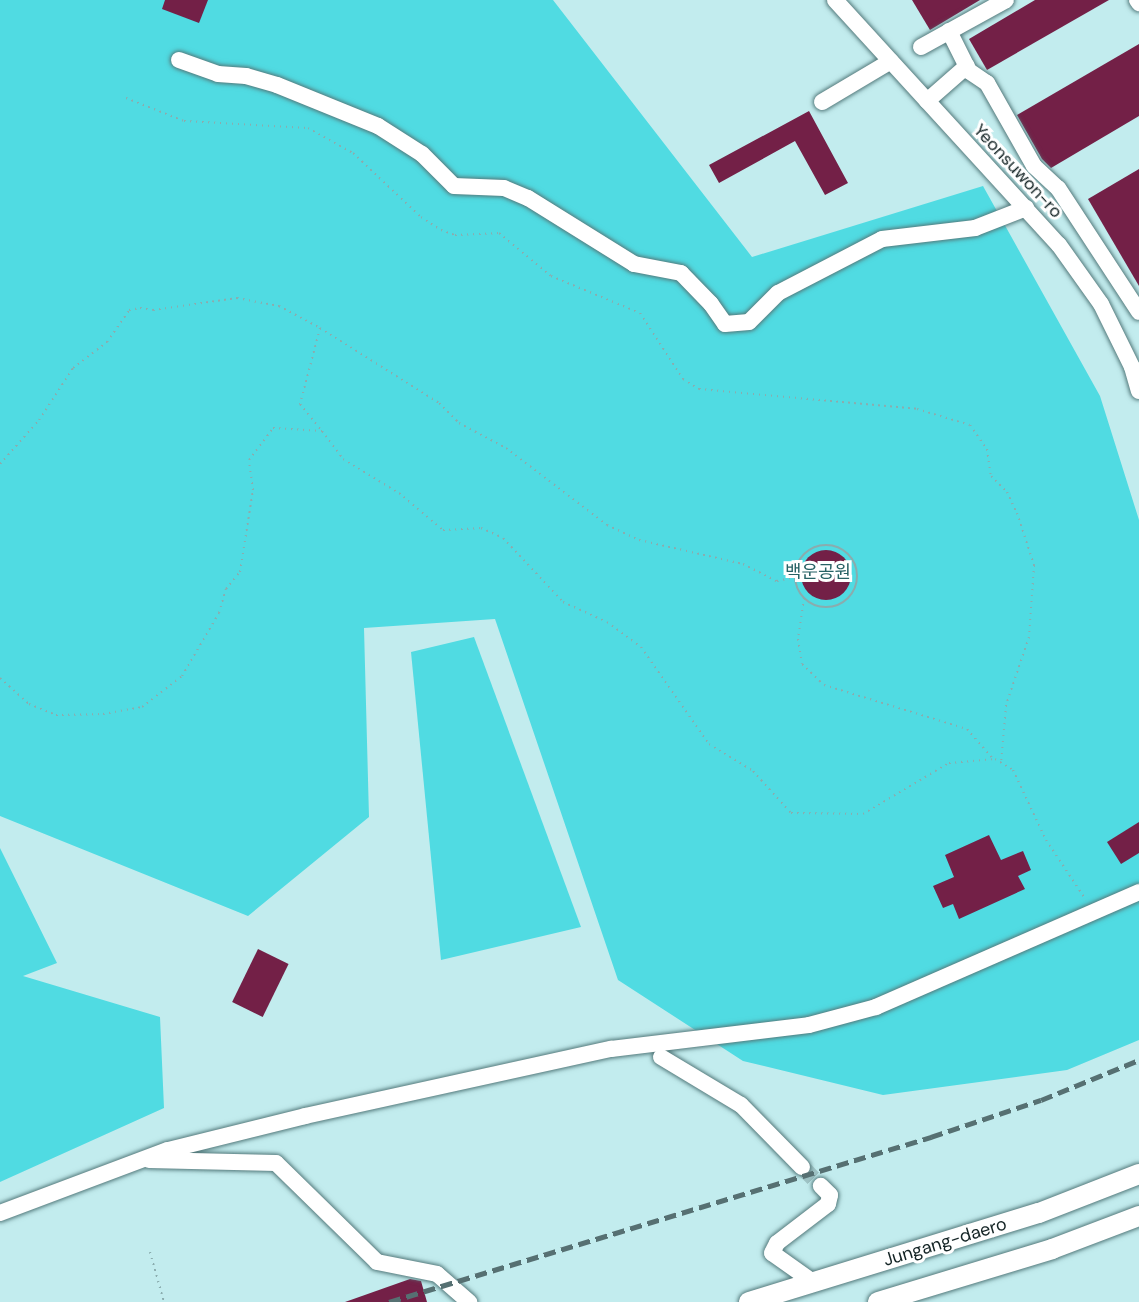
<!DOCTYPE html>
<meta charset="utf-8">
<style>
body{margin:0}
#map{position:relative;width:1139px;height:1302px;overflow:hidden;background:#c2ecee;font-family:"DM Sans","Noto Sans KR",sans-serif}
div>[style]{position:absolute}
.green>*{inset:0;background:#50dbe2}
.building>*{inset:0;background:#732047;transform-origin:0 0}
.round{border-radius:50%}
.minor-tunnel>*{height:16px;margin-top:-8px;transform-origin:0;background:repeating-linear-gradient(90deg,#9fc4c6 0 16px,transparent 0 24px)}
.path>*{height:2px;margin-top:-1px;transform-origin:0;background:repeating-linear-gradient(90deg,#8aacae 0 1.5px,transparent 0 6px)}
.path>.ring{margin:-1px;padding:0;box-sizing:content-box;background:none;border:2px solid #8aacae;border-radius:50%}
.roads{filter:drop-shadow(0 0 2px #547a7c) drop-shadow(0 0 2px #547a7c)}
.minor>*{height:16px;margin:-8px;padding:0 8px;transform-origin:8px;border-radius:8px;background:#fff}
.major>*{height:20px;margin:-10px;padding:0 10px;transform-origin:10px;border-radius:10px;background:#fff}
.rail>*{height:4.5px;margin-top:-2.25px;transform-origin:0;background:repeating-linear-gradient(90deg,#567072 0 12px,transparent 0 18px)}
span{translate:-50% -50%;white-space:nowrap;text-align:center;line-height:1.15;-webkit-text-stroke:6px #fff;paint-order:stroke}
.street-label{font-size:18px;color:#142425}
.park-label{font-size:18px;color:#276265}
</style>
<div id="map">
<div class="green">
<div style="clip-path:polygon(0 0,553px 0,752px 257px,983px 186px,1100px 396px,1139px 520px,1139px 1040px,1067px 1070px,883px 1095px,743px 1061px,618px 980px,495px 619px,364px 628px,369px 817px,248px 916px,0 816px)"></div>
<div style="clip-path:polygon(474px 637px,581px 927px,441px 960px,411px 652px)"></div>
<div style="clip-path:polygon(0 848px,57px 963px,23px 976px,160px 1017px,164px 1108px,0 1182px)"></div>
</div>
<div class="building">
<div style="clip-path:polygon(165px 0,208px 0,199px 23px,162px 9px)"></div>
<div style="clip-path:polygon(912px 0,980px 0,930px 30px)"></div>
<div style="clip-path:polygon(1035px 0,1109px 0,987px 70px,969px 39px)"></div>
<div style="clip-path:polygon(1139px 44px,1139px 116px,1051px 168px,1042px 159px,1017px 115px)"></div>
<div style="clip-path:polygon(809px 111px,848px 183px,825px 195px,795px 141px,719px 183px,709px 165px)"></div>
<div style="clip-path:polygon(1139px 169px,1139px 286px,1088px 199px)"></div>
<div class="round" style="left:801px;top:550px;width:50px;height:50px"></div>
<div style="clip-path:polygon(1139px 822px,1139px 853px,1121px 864px,1107px 842px)"></div>
<div style="clip-path:polygon(989px 835px,1001px 860px,1023px 851px,1031px 870px,1018px 876px,1025px 889px,959px 919px,953px 904px,943px 908px,933px 886px,954px 877px,945px 855px)"></div>
<div style="left:258px;top:949px;width:34px;height:59px;rotate:26deg"></div>
<div style="clip-path:polygon(410px 1279px,421px 1281px,427px 1302px,345px 1302px)"></div>
</div>
<div class="minor-tunnel">
<div style="left:802px;top:1167px;width:27px;rotate:45deg"></div>
</div>
<div class="path">
<div style="left:126px;top:98px;width:62px;rotate:21.6deg"></div>
<div style="left:184px;top:121px;width:124px;rotate:3.2deg"></div>
<div style="left:308px;top:128px;width:51px;rotate:29.1deg"></div>
<div style="left:353px;top:153px;width:93px;rotate:43.3deg"></div>
<div style="left:421px;top:217px;width:24px;rotate:33deg"></div>
<div style="left:441px;top:230px;width:15px;rotate:20deg"></div>
<div style="left:455px;top:235px;width:44px;rotate:-2.6deg"></div>
<div style="left:499px;top:233px;width:67px;rotate:39.6deg"></div>
<div style="left:551px;top:276px;width:96px;rotate:22.6deg"></div>
<div style="left:640px;top:313px;width:79px;rotate:56.9deg"></div>
<div style="left:683px;top:379px;width:19px;rotate:32deg"></div>
<div style="left:699px;top:389px;width:219px;rotate:5.2deg"></div>
<div style="left:917px;top:409px;width:55px;rotate:16.8deg"></div>
<div style="left:970px;top:425px;width:29px;rotate:55deg"></div>
<div style="left:987px;top:449px;width:27px;rotate:82deg"></div>
<div style="left:991px;top:476px;width:23px;rotate:45deg"></div>
<div style="left:1007px;top:492px;width:23px;rotate:65deg"></div>
<div style="left:1017px;top:513px;width:55px;rotate:71.9deg"></div>
<div style="left:1034px;top:565px;width:72px;rotate:94deg"></div>
<div style="left:1029px;top:637px;width:72px;rotate:108.7deg"></div>
<div style="left:1006px;top:705px;width:58px;rotate:94.9deg"></div>
<div style="left:320px;top:328px;width:141px;rotate:32.2deg"></div>
<div style="left:439px;top:403px;width:28px;rotate:45deg"></div>
<div style="left:459px;top:423px;width:53px;rotate:28deg"></div>
<div style="left:506px;top:448px;width:127px;rotate:37.3deg"></div>
<div style="left:607px;top:525px;width:35px;rotate:25deg"></div>
<div style="left:639px;top:540px;width:107px;rotate:13deg"></div>
<div style="left:743px;top:564px;width:38px;rotate:27deg"></div>
<div style="left:777px;top:581px;width:18px;rotate:-13deg"></div>
<div style="left:0;top:464px;width:59px;rotate:-48.4deg"></div>
<div style="left:39px;top:420px;width:62px;rotate:-56.8deg"></div>
<div style="left:73px;top:368px;width:43px;rotate:-37.4deg"></div>
<div style="left:107px;top:342px;width:39px;rotate:-55deg"></div>
<div style="left:129px;top:310px;width:11px;rotate:-10deg"></div>
<div style="left:140px;top:308px;width:13px;rotate:9deg"></div>
<div style="left:153px;top:310px;width:85px;rotate:-8.1deg"></div>
<div style="left:237px;top:298px;width:43px;rotate:10.8deg"></div>
<div style="left:279px;top:306px;width:47px;rotate:28.2deg"></div>
<div style="left:320px;top:328px;width:79px;rotate:104.7deg"></div>
<div style="left:300px;top:404px;width:35px;rotate:51deg"></div>
<div class="ring" style="left:795px;top:545px;width:60px;height:60px"></div>
<div style="left:804px;top:598px;width:41px;rotate:98.3deg"></div>
<div style="left:798px;top:639px;width:25px;rotate:81deg"></div>
<div style="left:802px;top:664px;width:30px;rotate:44deg"></div>
<div style="left:824px;top:685px;width:150px;rotate:17.1deg"></div>
<div style="left:967px;top:729px;width:38px;rotate:49deg"></div>
<div style="left:0;top:678px;width:39px;rotate:42deg"></div>
<div style="left:29px;top:704px;width:29px;rotate:22deg"></div>
<div style="left:56px;top:715px;width:47px;rotate:-1.2deg"></div>
<div style="left:103px;top:714px;width:40px;rotate:-10deg"></div>
<div style="left:142px;top:707px;width:51px;rotate:-37.8deg"></div>
<div style="left:182px;top:676px;width:73px;rotate:-59.6deg"></div>
<div style="left:219px;top:613px;width:25px;rotate:-74deg"></div>
<div style="left:226px;top:589px;width:22px;rotate:-51deg"></div>
<div style="left:240px;top:572px;width:83px;rotate:-81deg"></div>
<div style="left:253px;top:490px;width:30px;rotate:-98deg"></div>
<div style="left:249px;top:460px;width:40px;rotate:-53deg"></div>
<div style="left:273px;top:428px;width:49px;rotate:3.5deg"></div>
<div style="left:322px;top:431px;width:35px;rotate:53deg"></div>
<div style="left:343px;top:459px;width:66px;rotate:31.3deg"></div>
<div style="left:399px;top:493px;width:57px;rotate:40.1deg"></div>
<div style="left:443px;top:530px;width:38px;rotate:-3deg"></div>
<div style="left:481px;top:528px;width:24px;rotate:24deg"></div>
<div style="left:503px;top:538px;width:88px;rotate:46.8deg"></div>
<div style="left:563px;top:602px;width:48px;rotate:24.4deg"></div>
<div style="left:607px;top:622px;width:42px;rotate:36.3deg"></div>
<div style="left:641px;top:647px;width:118px;rotate:55deg"></div>
<div style="left:709px;top:744px;width:52px;rotate:31.5deg"></div>
<div style="left:753px;top:771px;width:57px;rotate:47.9deg"></div>
<div style="left:791px;top:813px;width:72px;rotate:0.8deg"></div>
<div style="left:863px;top:814px;width:100px;rotate:-30.7deg"></div>
<div style="left:949px;top:763px;width:46px;rotate:-5deg"></div>
<div style="left:995px;top:759px;width:21px;rotate:31deg"></div>
<div style="left:1013px;top:770px;width:77px;rotate:64.8deg"></div>
<div style="left:1046px;top:840px;width:72px;rotate:56.3deg"></div>
<div style="left:150px;top:1252px;width:52px;rotate:74.4deg"></div>
</div>
<div class="roads">
<div class="minor">
<div style="left:835px;top:0;width:332px;rotate:47.6deg"></div>
<div style="left:1059px;top:245px;width:72px;rotate:54.6deg"></div>
<div style="left:1101px;top:304px;width:70px;rotate:63.8deg"></div>
<div style="left:1132px;top:367px;width:25px;rotate:74deg"></div>
<div style="left:1137px;top:0;width:4px;rotate:56deg"></div>
<div style="left:949px;top:31px;width:45px;rotate:63.4deg"></div>
<div style="left:969px;top:71px;width:22px;rotate:34deg"></div>
<div style="left:987px;top:83px;width:95px;rotate:60.5deg"></div>
<div style="left:1034px;top:166px;width:33px;rotate:43deg"></div>
<div style="left:1058px;top:188px;width:148px;rotate:56.8deg"></div>
<div style="left:921px;top:47px;width:97px;rotate:-28.9deg"></div>
<div style="left:179px;top:60px;width:41px;rotate:19.7deg"></div>
<div style="left:218px;top:74px;width:28px;rotate:4deg"></div>
<div style="left:246px;top:76px;width:32px;rotate:16deg"></div>
<div style="left:277px;top:85px;width:109px;rotate:22.1deg"></div>
<div style="left:378px;top:126px;width:52px;rotate:32.5deg"></div>
<div style="left:422px;top:154px;width:45px;rotate:45deg"></div>
<div style="left:454px;top:186px;width:50px;rotate:2.3deg"></div>
<div style="left:504px;top:188px;width:26px;rotate:23deg"></div>
<div style="left:528px;top:198px;width:125px;rotate:31.9deg"></div>
<div style="left:634px;top:264px;width:48px;rotate:10.8deg"></div>
<div style="left:681px;top:273px;width:43px;rotate:45.9deg"></div>
<div style="left:711px;top:304px;width:24px;rotate:55deg"></div>
<div style="left:725px;top:324px;width:24px;rotate:-5deg"></div>
<div style="left:749px;top:322px;width:41px;rotate:-45deg"></div>
<div style="left:778px;top:293px;width:117px;rotate:-27.4deg"></div>
<div style="left:882px;top:239px;width:94px;rotate:-6.7deg"></div>
<div style="left:975px;top:228px;width:55px;rotate:-21.4deg"></div>
<div style="left:927px;top:101px;width:53px;rotate:-41.2deg"></div>
<div style="left:822px;top:102px;width:80px;rotate:-30.7deg"></div>
<div style="left:661px;top:1057px;width:93px;rotate:31deg"></div>
<div style="left:741px;top:1105px;width:87px;rotate:45.5deg"></div>
<div style="left:149px;top:1160px;width:127px;rotate:1.4deg"></div>
<div style="left:276px;top:1163px;width:141px;rotate:44.4deg"></div>
<div style="left:377px;top:1262px;width:61px;rotate:11.3deg"></div>
<div style="left:437px;top:1274px;width:43px;rotate:41.2deg"></div>
<div style="left:0;top:1213px;width:179px;rotate:-20.6deg"></div>
<div style="left:168px;top:1150px;width:141px;rotate:-13.9deg"></div>
<div style="left:305px;top:1116px;width:313px;rotate:-12.4deg"></div>
<div style="left:611px;top:1049px;width:199px;rotate:-6.9deg"></div>
<div style="left:809px;top:1025px;width:69px;rotate:-15deg"></div>
<div style="left:876px;top:1007px;width:287px;rotate:-23.6deg"></div>
<div style="left:813px;top:1282px;width:50px;rotate:-144.7deg"></div>
<div style="left:772px;top:1253px;width:11px;rotate:-63deg"></div>
<div style="left:777px;top:1243px;width:64px;rotate:-37.4deg"></div>
<div style="left:828px;top:1204px;width:9px;rotate:-77deg"></div>
<div style="left:830px;top:1195px;width:13px;rotate:-135deg"></div>
</div>
<div class="major">
<div style="left:749px;top:1302px;width:303px;rotate:-17.1deg"></div>
<div style="left:1039px;top:1213px;width:107px;rotate:-21.3deg"></div>
<div style="left:878px;top:1302px;width:182px;rotate:-16.9deg"></div>
<div style="left:1052px;top:1249px;width:93px;rotate:-20.8deg"></div>
</div>
</div>
<div class="rail">
<div style="left:389px;top:1302px;width:567px;rotate:-16.93deg"></div>
<div style="left:931px;top:1137px;width:116px;rotate:-18.6deg"></div>
<div style="left:1041px;top:1100px;width:106px;rotate:-22.2deg"></div>
</div>
<div class="street-label">
<span style="left:1018px;top:171px;rotate:47deg">Yeonsuwon-ro</span>
<span style="left:945px;top:1242px;rotate:-17deg">Jungang-daero</span>
</div>
<div class="park-label">
<span style="left:818px;top:572px">백운공원</span>
</div>
</div>
